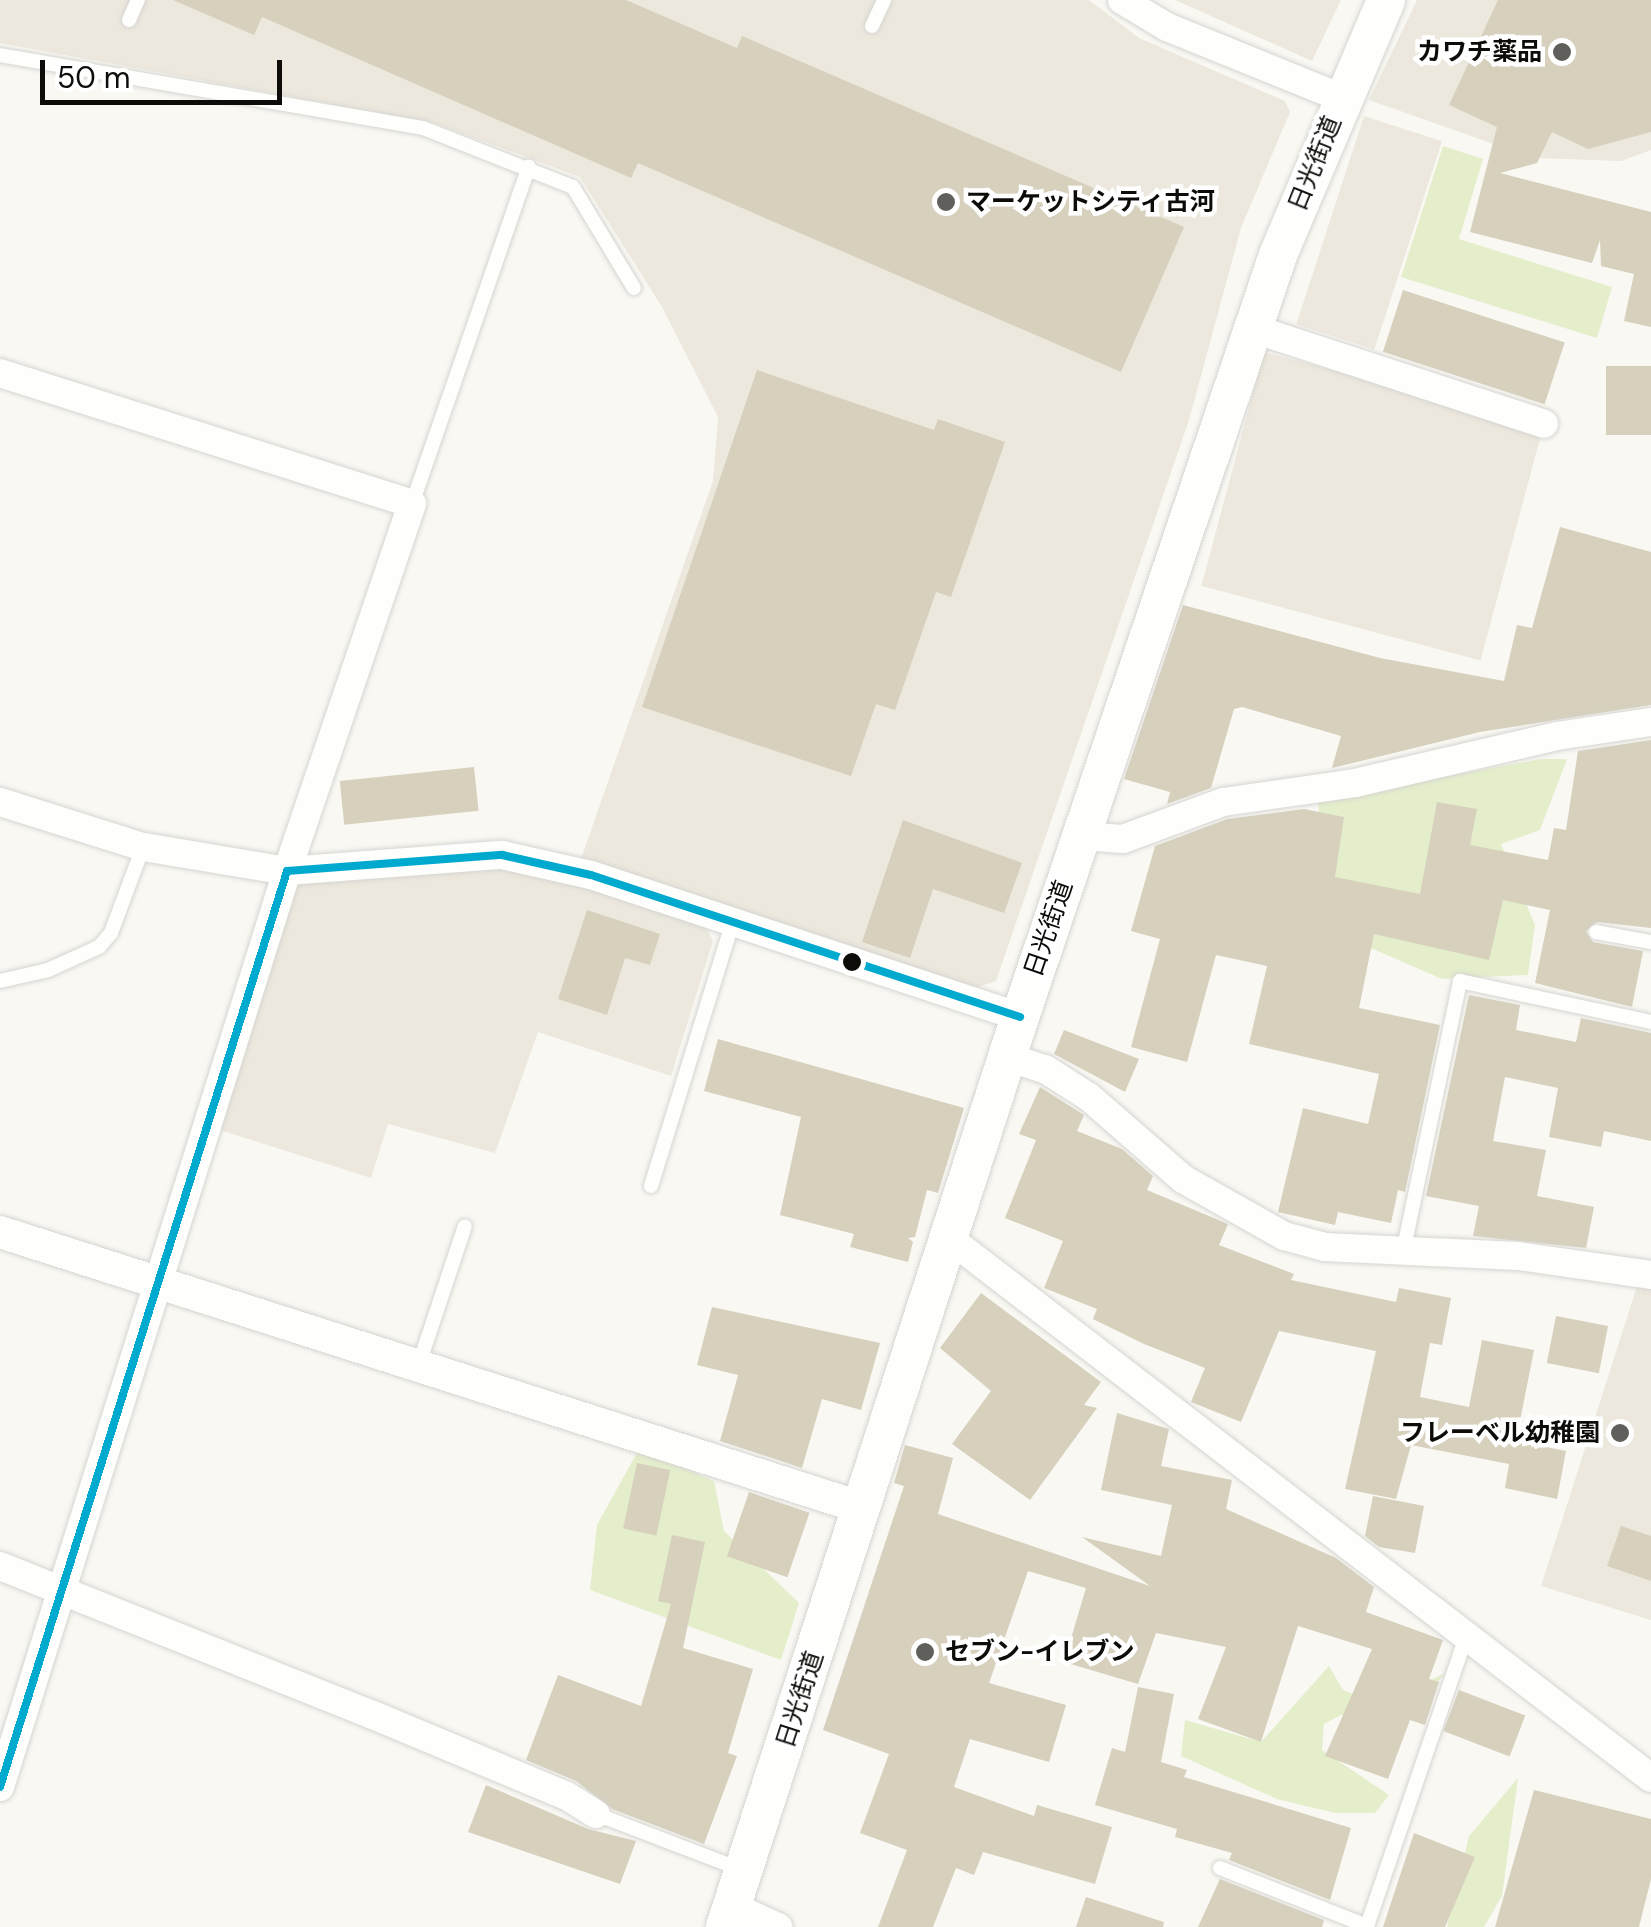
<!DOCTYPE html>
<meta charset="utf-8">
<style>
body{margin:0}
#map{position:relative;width:1651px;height:1927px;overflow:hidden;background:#f9f8f3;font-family:"DM Sans","Noto Sans JP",sans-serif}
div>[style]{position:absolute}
.built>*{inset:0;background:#ece8dd;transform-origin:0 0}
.green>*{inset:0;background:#e4eecb}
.building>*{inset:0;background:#d6d0bd;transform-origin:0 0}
.roads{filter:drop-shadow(0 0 2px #d6d5d1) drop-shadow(0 0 2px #d6d5d1)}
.service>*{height:14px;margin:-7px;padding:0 7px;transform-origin:7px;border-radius:7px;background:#fefefd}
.minor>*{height:28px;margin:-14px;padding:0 14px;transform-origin:14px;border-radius:14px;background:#fefefd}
.tertiary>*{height:32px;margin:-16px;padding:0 16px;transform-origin:16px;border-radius:16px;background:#fefefd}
.secondary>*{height:38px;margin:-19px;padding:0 19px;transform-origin:19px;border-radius:19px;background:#fefefd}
.bus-1>*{height:8px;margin:-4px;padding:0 4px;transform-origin:4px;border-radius:4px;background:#00a9ce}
.dots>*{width:28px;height:28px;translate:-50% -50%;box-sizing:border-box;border:5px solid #fff;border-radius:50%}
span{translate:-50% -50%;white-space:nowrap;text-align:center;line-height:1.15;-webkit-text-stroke:9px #fff;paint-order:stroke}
.poi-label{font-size:25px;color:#0d0c09;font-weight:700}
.right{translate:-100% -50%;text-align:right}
.left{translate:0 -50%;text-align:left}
.street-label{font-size:25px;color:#0d0c09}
.scale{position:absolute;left:40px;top:60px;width:242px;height:45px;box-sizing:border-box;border:5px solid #0d0c09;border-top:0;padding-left:12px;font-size:30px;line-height:35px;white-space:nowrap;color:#0d0c09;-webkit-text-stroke:8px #fff;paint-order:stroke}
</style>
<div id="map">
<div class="built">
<div style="clip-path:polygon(0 0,1089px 0,1139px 38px,1285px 101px,1290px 112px,1241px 228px,1189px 420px,996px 981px,975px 988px,581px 859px,713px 481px,718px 417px,662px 307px,580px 177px,434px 123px,0 43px)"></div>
<div style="clip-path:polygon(1175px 0,1341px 0,1312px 61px)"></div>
<div style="clip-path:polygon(1417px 0,1651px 0,1651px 150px,1621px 161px,1533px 158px,1369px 100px)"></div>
<div style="left:1364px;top:116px;width:82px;height:219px;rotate:18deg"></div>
<div style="left:1264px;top:352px;width:289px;height:242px;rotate:15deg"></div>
<div style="clip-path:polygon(508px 865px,702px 920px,713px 941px,671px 1076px,538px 1032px,495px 1153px,388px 1124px,371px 1178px,220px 1130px,290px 894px,300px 884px,320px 877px)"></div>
<div style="clip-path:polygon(1640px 1277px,1651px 1281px,1651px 1620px,1541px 1586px)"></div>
</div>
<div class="green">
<div style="clip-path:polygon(1443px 146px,1483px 159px,1459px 239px,1612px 287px,1597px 338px,1401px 277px)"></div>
<div style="clip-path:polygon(1541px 759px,1567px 759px,1540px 830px,1501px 844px,1535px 925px,1528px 975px,1442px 979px,1327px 929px,1318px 800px)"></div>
<div style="clip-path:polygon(639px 1449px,714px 1481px,724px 1531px,799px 1603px,781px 1660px,590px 1590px,597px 1525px)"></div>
<div style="clip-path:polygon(1329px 1666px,1343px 1690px,1381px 1705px,1445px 1673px,1401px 1728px,1341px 1715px,1324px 1724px,1322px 1750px,1389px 1795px,1375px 1813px,1335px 1813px,1277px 1799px,1181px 1756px,1185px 1720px,1261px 1742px)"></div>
<div style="clip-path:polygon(1518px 1778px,1502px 1896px,1484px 1927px,1447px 1927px,1469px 1836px)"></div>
</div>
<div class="building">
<div style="clip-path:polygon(173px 0,626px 0,737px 48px,742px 36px,1184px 227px,1121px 372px,638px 163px,631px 178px,262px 17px,254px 35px)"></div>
<div style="clip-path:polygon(1498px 0,1651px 0,1651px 132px,1588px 149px,1552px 132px,1537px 163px,1500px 173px,1651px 212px,1651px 327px,1624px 321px,1634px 274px,1601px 266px,1600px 240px,1592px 263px,1470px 232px,1497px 127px,1449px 105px)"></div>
<div style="left:1403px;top:290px;width:170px;height:65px;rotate:18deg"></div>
<div style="left:1651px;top:366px;width:69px;height:45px;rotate:90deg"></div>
<div style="clip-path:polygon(757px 370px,934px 430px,938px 419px,1005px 442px,951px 597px,936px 592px,895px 710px,876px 704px,851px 776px,642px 707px)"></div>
<div style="clip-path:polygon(1560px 527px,1651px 552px,1651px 705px,1480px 732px,1332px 768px,1341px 736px,1242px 707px,1234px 709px,1211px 788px,1167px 804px,1170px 792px,1124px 779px,1183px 605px,1380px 658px,1504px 681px,1517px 625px,1532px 628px)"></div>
<div style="clip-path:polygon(1651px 740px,1651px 928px,1597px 922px,1586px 931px,1593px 942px,1643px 951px,1632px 1007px,1535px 983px,1550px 910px,1503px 900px,1489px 960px,1374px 934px,1359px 1008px,1440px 1025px,1405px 1192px,1398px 1190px,1391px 1223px,1338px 1212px,1335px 1225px,1278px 1212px,1303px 1108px,1368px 1124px,1379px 1074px,1249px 1044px,1267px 966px,1216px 955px,1187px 1062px,1131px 1047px,1160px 939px,1131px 931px,1155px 846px,1227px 819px,1304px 809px,1344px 817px,1335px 877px,1420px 894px,1437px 802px,1477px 809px,1470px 845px,1548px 860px,1554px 828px,1566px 830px,1578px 751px)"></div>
<div style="left:474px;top:767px;width:44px;height:135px;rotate:84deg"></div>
<div style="clip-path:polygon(903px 820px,1022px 863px,1004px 913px,933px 889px,910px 958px,862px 942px)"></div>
<div style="clip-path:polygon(587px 910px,660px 934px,650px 965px,625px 958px,607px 1015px,558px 999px)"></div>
<div style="clip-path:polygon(1469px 995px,1520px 1005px,1516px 1030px,1576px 1042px,1581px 1018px,1651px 1033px,1651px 1141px,1604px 1131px,1601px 1147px,1549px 1137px,1558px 1088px,1505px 1077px,1493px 1141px,1546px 1150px,1537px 1196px,1594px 1207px,1586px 1248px,1473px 1236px,1479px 1206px,1426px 1196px)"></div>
<div style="clip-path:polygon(1064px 1030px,1139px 1059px,1125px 1092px,1054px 1054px)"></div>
<div style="clip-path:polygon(718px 1039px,964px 1108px,938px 1193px,927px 1190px,915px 1237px,908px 1238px,913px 1242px,908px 1262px,850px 1247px,854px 1234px,780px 1215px,801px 1117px,704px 1091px)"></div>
<div style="clip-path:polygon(1040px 1087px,1084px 1115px,1077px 1131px,1122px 1149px,1153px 1176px,1147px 1190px,1228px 1224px,1219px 1245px,1294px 1274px,1291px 1280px,1396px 1302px,1399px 1288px,1451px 1298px,1442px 1345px,1430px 1343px,1420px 1397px,1469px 1407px,1482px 1340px,1534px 1350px,1516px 1441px,1566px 1451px,1557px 1499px,1505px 1488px,1509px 1464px,1411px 1445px,1396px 1499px,1345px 1489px,1376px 1351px,1279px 1331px,1241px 1422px,1191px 1402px,1205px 1368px,1144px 1344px,1093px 1319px,1097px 1309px,1044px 1288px,1063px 1241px,1005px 1218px,1036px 1140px,1019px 1134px)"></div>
<div style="clip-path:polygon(981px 1293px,1101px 1382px,1084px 1405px,1097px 1408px,1030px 1500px,952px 1444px,991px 1391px,940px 1348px)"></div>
<div style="clip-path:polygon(712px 1307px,880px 1343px,861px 1410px,822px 1399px,802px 1468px,720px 1441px,738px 1375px,697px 1365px)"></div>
<div style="left:1556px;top:1316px;width:53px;height:48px;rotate:11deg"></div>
<div style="clip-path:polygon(1117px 1413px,1169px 1429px,1161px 1466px,1232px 1480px,1226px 1509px,1336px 1558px,1374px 1587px,1366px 1612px,1443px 1640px,1429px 1679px,1439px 1682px,1425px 1725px,1410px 1720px,1388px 1779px,1325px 1756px,1372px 1649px,1298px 1626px,1261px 1742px,1198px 1719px,1226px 1647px,1156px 1633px,1138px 1684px,1064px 1662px,1086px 1588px,1028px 1571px,989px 1683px,1066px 1705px,1049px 1762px,970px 1739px,954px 1787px,1034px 1816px,1037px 1805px,1112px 1827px,1095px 1884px,983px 1852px,974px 1875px,956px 1868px,933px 1927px,878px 1927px,907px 1850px,860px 1833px,889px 1754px,823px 1730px,904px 1486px,894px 1483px,905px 1445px,953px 1458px,938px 1514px,1150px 1586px,1082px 1537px,1161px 1556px,1172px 1505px,1101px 1490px)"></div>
<div style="left:637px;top:1463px;width:34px;height:67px;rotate:12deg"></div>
<div style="left:749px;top:1492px;width:64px;height:68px;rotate:19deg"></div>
<div style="clip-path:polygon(1373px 1496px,1424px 1506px,1415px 1553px,1379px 1547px,1365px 1536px)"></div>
<div style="clip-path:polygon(1621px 1526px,1651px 1536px,1651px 1581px,1607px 1566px)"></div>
<div style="clip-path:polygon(672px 1535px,705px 1542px,683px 1648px,753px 1669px,728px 1753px,737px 1756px,704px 1844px,612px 1809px,576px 1781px,526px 1760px,558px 1675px,641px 1706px,671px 1604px,658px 1601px)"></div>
<div style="clip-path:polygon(1138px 1687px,1174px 1694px,1161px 1762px,1187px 1770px,1184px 1777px,1351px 1828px,1330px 1900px,1229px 1860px,1232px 1853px,1175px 1837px,1177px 1829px,1095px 1805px,1112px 1748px,1125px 1752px)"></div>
<div style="left:1459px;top:1690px;width:71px;height:44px;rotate:21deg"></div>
<div style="clip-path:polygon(486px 1785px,588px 1829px,636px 1841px,620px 1884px,468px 1832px)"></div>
<div style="clip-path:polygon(1534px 1790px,1651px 1819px,1651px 1879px,1639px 1927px,1495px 1927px)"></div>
<div style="clip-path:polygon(1414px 1833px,1475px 1857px,1445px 1927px,1383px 1927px)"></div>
<div style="clip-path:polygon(1220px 1879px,1324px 1920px,1322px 1927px,1198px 1927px)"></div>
<div style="clip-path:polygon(1086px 1897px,1164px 1922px,1163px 1927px,1076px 1927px)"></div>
</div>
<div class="roads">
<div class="service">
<div style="left:129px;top:20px;width:22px;rotate:-66deg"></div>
<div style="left:872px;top:26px;width:29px;rotate:-65deg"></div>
<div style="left:0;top:55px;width:429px;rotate:9.8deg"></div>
<div style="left:423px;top:128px;width:161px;rotate:21.5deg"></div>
<div style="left:573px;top:187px;width:118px;rotate:58.9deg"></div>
<div style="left:412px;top:504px;width:357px;rotate:-70.9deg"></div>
<div style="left:1596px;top:932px;width:56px;rotate:10.3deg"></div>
<div style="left:0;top:981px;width:49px;rotate:-12.9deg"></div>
<div style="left:48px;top:970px;width:56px;rotate:-24.3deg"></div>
<div style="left:99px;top:947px;width:18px;rotate:-49deg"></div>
<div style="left:111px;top:933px;width:92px;rotate:-69.6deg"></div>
<div style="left:651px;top:1186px;width:277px;rotate:-72.8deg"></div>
<div style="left:1403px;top:1252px;width:277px;rotate:-78.1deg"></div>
<div style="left:1460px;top:981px;width:195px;rotate:12.1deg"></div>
<div style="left:419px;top:1364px;width:145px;rotate:-71.6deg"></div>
<div style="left:596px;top:1814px;width:154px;rotate:20.9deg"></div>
<div style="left:1220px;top:1868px;width:158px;rotate:21.5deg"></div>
<div style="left:1367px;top:1926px;width:309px;rotate:-71.1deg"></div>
</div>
<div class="minor">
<div style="left:1122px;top:0;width:52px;rotate:31deg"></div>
<div style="left:1167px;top:27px;width:189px;rotate:22.1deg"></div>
<div style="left:1254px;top:329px;width:305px;rotate:18.1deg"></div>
<div style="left:0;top:373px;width:432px;rotate:17.6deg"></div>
<div style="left:412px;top:504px;width:388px;rotate:108.8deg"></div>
<div style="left:287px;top:871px;width:146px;rotate:-170.5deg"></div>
<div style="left:143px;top:847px;width:150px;rotate:-162.5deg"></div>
<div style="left:1081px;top:836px;width:42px;rotate:4.1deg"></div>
<div style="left:1123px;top:839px;width:107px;rotate:-20.3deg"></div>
<div style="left:1223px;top:802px;width:133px;rotate:-8.2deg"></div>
<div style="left:1355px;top:783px;width:207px;rotate:-13.1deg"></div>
<div style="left:1557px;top:736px;width:95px;rotate:-8.5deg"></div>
<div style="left:1007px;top:1057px;width:40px;rotate:18deg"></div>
<div style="left:1045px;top:1069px;width:52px;rotate:32.5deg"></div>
<div style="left:1089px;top:1097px;width:125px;rotate:41.1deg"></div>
<div style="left:1183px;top:1179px;width:116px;rotate:29.4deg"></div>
<div style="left:1284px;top:1236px;width:42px;rotate:15deg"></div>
<div style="left:1325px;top:1247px;width:193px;rotate:2.7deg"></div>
<div style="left:1518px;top:1256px;width:134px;rotate:8.1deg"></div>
<div style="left:950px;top:1239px;width:884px;rotate:37.56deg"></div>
<div style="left:0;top:1566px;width:402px;rotate:21.8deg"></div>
<div style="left:373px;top:1715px;width:210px;rotate:22.7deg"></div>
<div style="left:567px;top:1796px;width:34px;rotate:32deg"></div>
<div style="left:0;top:1787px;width:960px;rotate:-72.6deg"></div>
<div style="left:287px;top:871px;width:216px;rotate:-4.3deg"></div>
<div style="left:502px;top:855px;width:91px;rotate:12.7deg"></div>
<div style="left:591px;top:875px;width:452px;rotate:18.3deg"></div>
<div style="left:732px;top:1906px;width:51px;rotate:24.5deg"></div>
</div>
<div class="tertiary">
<div style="left:0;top:1232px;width:906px;rotate:17.74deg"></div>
</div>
<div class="secondary">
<div style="left:725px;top:1927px;width:957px;rotate:-72.04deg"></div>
<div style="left:1020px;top:1017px;width:804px;rotate:-71.29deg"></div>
<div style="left:1278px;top:255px;width:277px;rotate:-67deg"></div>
</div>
</div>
<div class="bus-1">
<div style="left:0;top:1787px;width:960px;rotate:-72.6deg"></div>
<div style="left:287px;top:871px;width:216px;rotate:-4.3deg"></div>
<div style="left:502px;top:855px;width:91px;rotate:12.7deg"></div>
<div style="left:591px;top:875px;width:452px;rotate:18.3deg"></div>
</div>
<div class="dots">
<div style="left:1562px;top:52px;background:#605f5b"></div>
<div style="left:946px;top:202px;background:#605f5b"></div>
<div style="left:852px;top:962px;background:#0d0c09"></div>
<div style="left:1620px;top:1433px;background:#605f5b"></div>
<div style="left:925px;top:1652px;background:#605f5b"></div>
</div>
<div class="poi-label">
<span class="right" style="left:1542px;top:52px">カワチ薬品</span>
<span class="left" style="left:966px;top:202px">マーケットシティ古河</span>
<span class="right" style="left:1600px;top:1433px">フレーベル幼稚園</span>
<span class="left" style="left:945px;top:1652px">セブン-イレブン</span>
</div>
<div class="street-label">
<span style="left:1315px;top:164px;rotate:-68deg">日光街道</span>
<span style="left:1049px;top:929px;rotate:-71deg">日光街道</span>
<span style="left:800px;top:1700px;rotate:-72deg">日光街道</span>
</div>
<div class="scale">50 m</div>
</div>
